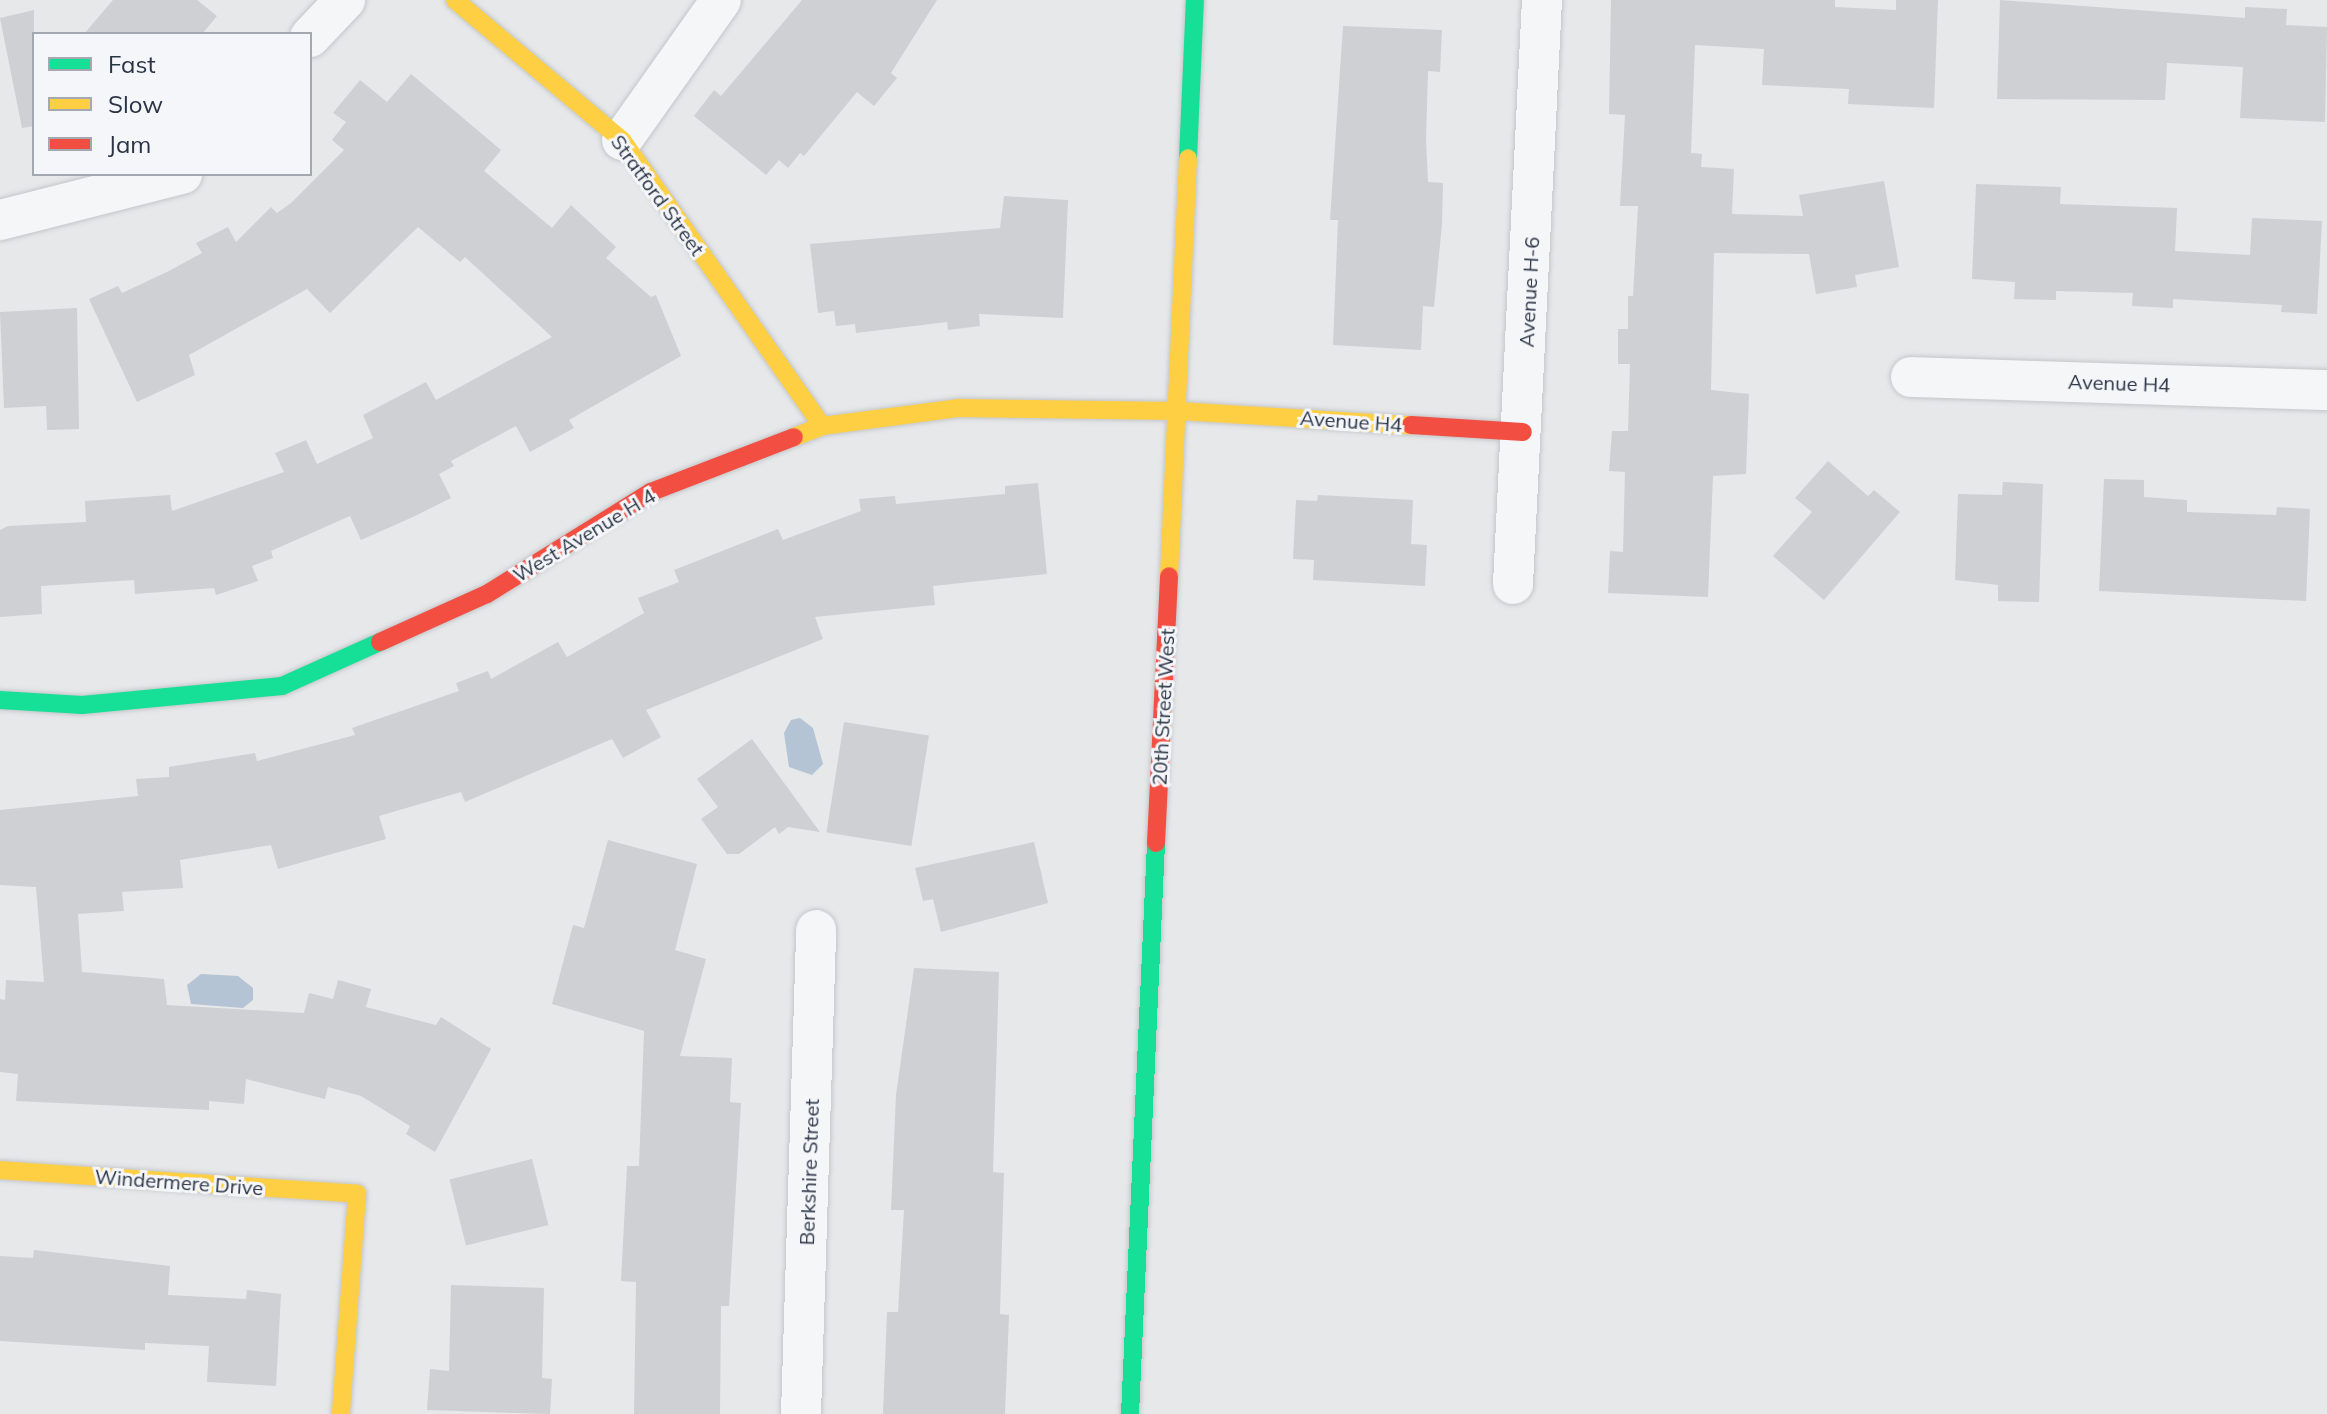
<!DOCTYPE html>
<style>
body{margin:0}
#map{position:relative;width:2327px;height:1414px;overflow:hidden;background:#e6e8ea;font-family:Mulish,sans-serif}
div>[style]{position:absolute}
.water>*{inset:0;background:#b4c4d5}
.building>*{inset:0;background:#ced0d3;transform-origin:0 0}
.roads{filter:drop-shadow(0 0 2px #c4c6c8) drop-shadow(0 0 2px #c4c6c8)}
.street>*{height:40px;margin:-20px;padding:0 20px;transform-origin:20px;border-radius:20px;background:#f5f6f7}
.fast>*{height:18px;margin:-9px;padding:0 9px;transform-origin:9px;border-radius:9px;background:#16e098}
.slow>*{height:18px;margin:-9px;padding:0 9px;transform-origin:9px;border-radius:9px;background:#ffcf43}
.jam>*{height:18px;margin:-9px;padding:0 9px;transform-origin:9px;border-radius:9px;background:#f24e42}
span{translate:-50% -50%;white-space:nowrap;text-align:center;line-height:1.15;-webkit-text-stroke:6px #f4f6f9;paint-order:stroke}
.street-label{font-size:20px;color:#2b3445}
.legend{position:absolute;left:32px;top:32px;width:280px;height:144px;box-sizing:border-box;background:#f4f6f9;border:2px solid #a4a8b1;margin:0;padding:10px 14px;list-style:none;font-size:24px;color:#2b3445}
.legend li{display:flex;align-items:center;gap:16px;height:40px}
.legend b{width:40px;border:2px solid #a4a8b1}
</style>
<div id="map">
<div class="water">
<div style="clip-path:polygon(800px 718px,813px 728px,823px 764px,812px 775px,789px 767px,784px 733px,791px 720px)"></div>
<div style="clip-path:polygon(201px 974px,238px 976px,253px 988px,253px 1000px,243px 1008px,191px 1004px,187px 985px)"></div>
</div>
<div class="building">
<div style="clip-path:polygon(113px 0,197px 0,217px 16px,202px 34px,84px 34px)"></div>
<div style="clip-path:polygon(802px 0,937px 0,891px 73px,897px 78px,874px 106px,857px 92px,804px 156px,800px 153px,788px 168px,779px 160px,766px 175px,694px 116px,714px 90px,721px 96px)"></div>
<div style="clip-path:polygon(1611px 0,1835px 0,1835px 7px,1896px 10px,1896px 0,1938px 0,1934px 108px,1848px 104px,1849px 89px,1762px 85px,1764px 49px,1695px 45px,1691px 153px,1702px 154px,1701px 167px,1734px 169px,1732px 214px,1803px 216px,1799px 195px,1884px 181px,1899px 267px,1855px 275px,1857px 287px,1816px 294px,1809px 254px,1714px 253px,1711px 390px,1749px 394px,1746px 474px,1713px 476px,1708px 597px,1608px 593px,1610px 551px,1623px 552px,1625px 472px,1609px 471px,1612px 431px,1628px 431px,1630px 364px,1618px 364px,1618px 329px,1628px 329px,1628px 296px,1633px 296px,1638px 206px,1620px 206px,1625px 115px,1609px 114px)"></div>
<div style="clip-path:polygon(2000px 0,2245px 18px,2245px 7px,2287px 9px,2286px 25px,2327px 27px,2325px 122px,2240px 118px,2243px 67px,2167px 63px,2165px 100px,1997px 99px)"></div>
<div style="clip-path:polygon(34px 10px,34px 126px,22px 128px,0 18px)"></div>
<div style="clip-path:polygon(1343px 26px,1442px 30px,1440px 72px,1428px 71px,1426px 139px,1428px 182px,1443px 183px,1442px 224px,1434px 307px,1423px 306px,1421px 350px,1333px 345px,1338px 220px,1330px 220px)"></div>
<div style="clip-path:polygon(411px 74px,501px 150px,484px 171px,552px 228px,571px 205px,616px 247px,606px 258px,651px 297px,656px 295px,681px 356px,569px 420px,574px 428px,530px 452px,516px 426px,451px 461px,454px 466px,439px 474px,451px 498px,413px 517px,361px 540px,350px 516px,271px 551px,273px 558px,252px 566px,258px 581px,216px 595px,214px 588px,135px 594px,134px 580px,41px 586px,42px 614px,0 617px,0 530px,8px 526px,86px 522px,85px 501px,170px 495px,172px 511px,284px 472px,275px 453px,306px 440px,317px 464px,373px 438px,363px 415px,426px 382px,436px 400px,552px 337px,465px 257px,460px 262px,418px 227px,330px 313px,307px 289px,189px 355px,195px 375px,137px 402px,89px 299px,118px 286px,122px 293px,167px 272px,202px 253px,196px 243px,228px 227px,236px 242px,271px 207px,277px 213px,291px 203px,344px 150px,332px 140px,346px 122px,333px 113px,360px 80px,387px 102px)"></div>
<div style="clip-path:polygon(1976px 184px,2061px 187px,2060px 204px,2177px 208px,2175px 251px,2250px 255px,2252px 218px,2322px 221px,2317px 314px,2281px 312px,2282px 305px,2173px 299px,2173px 308px,2132px 306px,2133px 293px,2056px 291px,2056px 300px,2014px 299px,2015px 282px,1972px 279px)"></div>
<div style="clip-path:polygon(1004px 196px,1068px 200px,1063px 318px,979px 314px,980px 326px,948px 330px,947px 322px,856px 333px,855px 324px,836px 326px,834px 311px,818px 313px,810px 244px,1000px 228px)"></div>
<div style="clip-path:polygon(77px 308px,79px 429px,47px 430px,46px 406px,4px 408px,0 312px)"></div>
<div style="clip-path:polygon(1828px 461px,1868px 496px,1874px 490px,1900px 512px,1824px 600px,1773px 556px,1812px 512px,1795px 498px)"></div>
<div style="clip-path:polygon(2104px 479px,2144px 480px,2144px 497px,2187px 500px,2187px 512px,2276px 515px,2277px 507px,2310px 509px,2306px 601px,2099px 591px)"></div>
<div style="clip-path:polygon(2003px 482px,2043px 484px,2039px 602px,1998px 601px,1998px 585px,1955px 580px,1958px 494px,2002px 495px)"></div>
<div style="clip-path:polygon(1038px 483px,1047px 574px,933px 586px,935px 605px,815px 617px,823px 639px,646px 710px,661px 737px,623px 758px,612px 739px,465px 802px,461px 792px,379px 816px,386px 839px,278px 869px,271px 845px,180px 860px,183px 888px,122px 892px,124px 911px,78px 914px,82px 972px,164px 979px,167px 1005px,304px 1013px,309px 993px,333px 999px,338px 980px,371px 989px,366px 1007px,436px 1025px,441px 1017px,491px 1049px,435px 1152px,406px 1134px,410px 1126px,361px 1096px,328px 1087px,325px 1099px,246px 1079px,244px 1104px,209px 1101px,209px 1110px,16px 1101px,18px 1074px,0 1072px,0 999px,5px 1000px,6px 980px,44px 982px,36px 887px,0 885px,0 810px,138px 796px,136px 779px,169px 777px,169px 767px,255px 753px,257px 761px,355px 735px,352px 728px,459px 691px,456px 683px,488px 671px,491px 679px,558px 642px,567px 657px,644px 613px,638px 598px,679px 582px,674px 570px,778px 529px,783px 540px,861px 511px,859px 499px,895px 496px,896px 504px,1005px 494px,1005px 486px)"></div>
<div style="clip-path:polygon(1318px 495px,1413px 500px,1411px 544px,1427px 545px,1425px 586px,1313px 580px,1314px 560px,1293px 559px,1296px 500px,1317px 501px)"></div>
<div style="left:844px;top:722px;width:86px;height:112px;rotate:9deg"></div>
<div style="clip-path:polygon(752px 739px,820px 832px,788px 827px,779px 834px,775px 827px,739px 854px,727px 854px,701px 819px,718px 807px,697px 779px)"></div>
<div style="clip-path:polygon(608px 840px,697px 864px,675px 950px,706px 959px,680px 1056px,732px 1058px,730px 1102px,741px 1103px,729px 1306px,721px 1306px,720px 1414px,634px 1414px,636px 1282px,621px 1281px,627px 1166px,639px 1166px,644px 1031px,552px 1004px,573px 925px,584px 928px)"></div>
<div style="clip-path:polygon(1034px 842px,1048px 903px,941px 932px,933px 899px,923px 901px,915px 868px)"></div>
<div style="clip-path:polygon(914px 968px,999px 972px,993px 1172px,1004px 1173px,1000px 1314px,1009px 1315px,1005px 1414px,883px 1414px,887px 1312px,898px 1312px,904px 1210px,891px 1210px,896px 1095px)"></div>
<div style="left:532px;top:1159px;width:68px;height:85px;rotate:76deg"></div>
<div style="clip-path:polygon(34px 1250px,170px 1266px,168px 1295px,246px 1299px,247px 1290px,281px 1294px,276px 1386px,207px 1382px,209px 1346px,145px 1343px,145px 1350px,0 1341px,0 1256px,33px 1258px)"></div>
<div style="clip-path:polygon(451px 1285px,544px 1288px,542px 1378px,552px 1379px,550px 1414px,427px 1410px,430px 1369px,449px 1371px)"></div>
</div>
<div class="roads">
<div class="street">
<div style="left:310px;top:37px;width:51px;rotate:-46.6deg"></div>
<div style="left:622px;top:140px;width:171px;rotate:-54.7deg"></div>
<div style="left:0;top:220px;width:188px;rotate:-14.2deg"></div>
<div style="left:1911px;top:377px;width:416px;rotate:1.8deg"></div>
<div style="left:1513px;top:584px;width:585px;rotate:-87.16deg"></div>
<div style="left:801px;top:1414px;width:484px;rotate:-88.2deg"></div>
</div>
<div class="fast">
<div style="left:1188px;top:158px;width:158px;rotate:-87.5deg"></div>
<div style="left:0;top:700px;width:82px;rotate:3.5deg"></div>
<div style="left:82px;top:705px;width:201px;rotate:-5.4deg"></div>
<div style="left:282px;top:686px;width:107px;rotate:-24.2deg"></div>
<div style="left:1130px;top:1414px;width:572px;rotate:-87.39deg"></div>
</div>
<div class="slow">
<div style="left:455px;top:0;width:218px;rotate:40deg"></div>
<div style="left:622px;top:140px;width:349px;rotate:55deg"></div>
<div style="left:794px;top:437px;width:30px;rotate:-21deg"></div>
<div style="left:822px;top:426px;width:137px;rotate:-7.5deg"></div>
<div style="left:958px;top:408px;width:221px;rotate:0.8deg"></div>
<div style="left:1179px;top:411px;width:232px;rotate:3.5deg"></div>
<div style="left:1169px;top:576px;width:418px;rotate:-87.4deg"></div>
<div style="left:0;top:1170px;width:358px;rotate:3.8deg"></div>
<div style="left:357px;top:1194px;width:221px;rotate:94.2deg"></div>
</div>
<div class="jam">
<div style="left:1411px;top:425px;width:112px;rotate:3.6deg"></div>
<div style="left:380px;top:642px;width:117px;rotate:-24.2deg"></div>
<div style="left:487px;top:594px;width:193px;rotate:-31.9deg"></div>
<div style="left:651px;top:492px;width:153px;rotate:-21deg"></div>
<div style="left:1156px;top:843px;width:267px;rotate:-87.2deg"></div>
</div>
</div>
<div class="street-label">
<span style="left:658px;top:195px;rotate:54deg">Stratford Street</span>
<span style="left:1529px;top:292px;rotate:-87deg">Avenue H-6</span>
<span style="left:2119px;top:383px;rotate:2deg">Avenue H4</span>
<span style="left:1351px;top:421px;rotate:4deg">Avenue H4</span>
<span style="left:584px;top:535px;rotate:-31deg">West Avenue H 4</span>
<span style="left:1163px;top:707px;rotate:-87deg">20th Street West</span>
<span style="left:809px;top:1172px;rotate:-88deg">Berkshire Street</span>
<span style="left:179px;top:1182px;rotate:4deg">Windermere Drive</span>
</div>
<ul class="legend">
<li><b style="height:10px;background:#16e098"></b>Fast</li>
<li><b style="height:10px;background:#ffcf43"></b>Slow</li>
<li><b style="height:10px;background:#f24e42"></b>Jam</li>
</ul>
</div>
